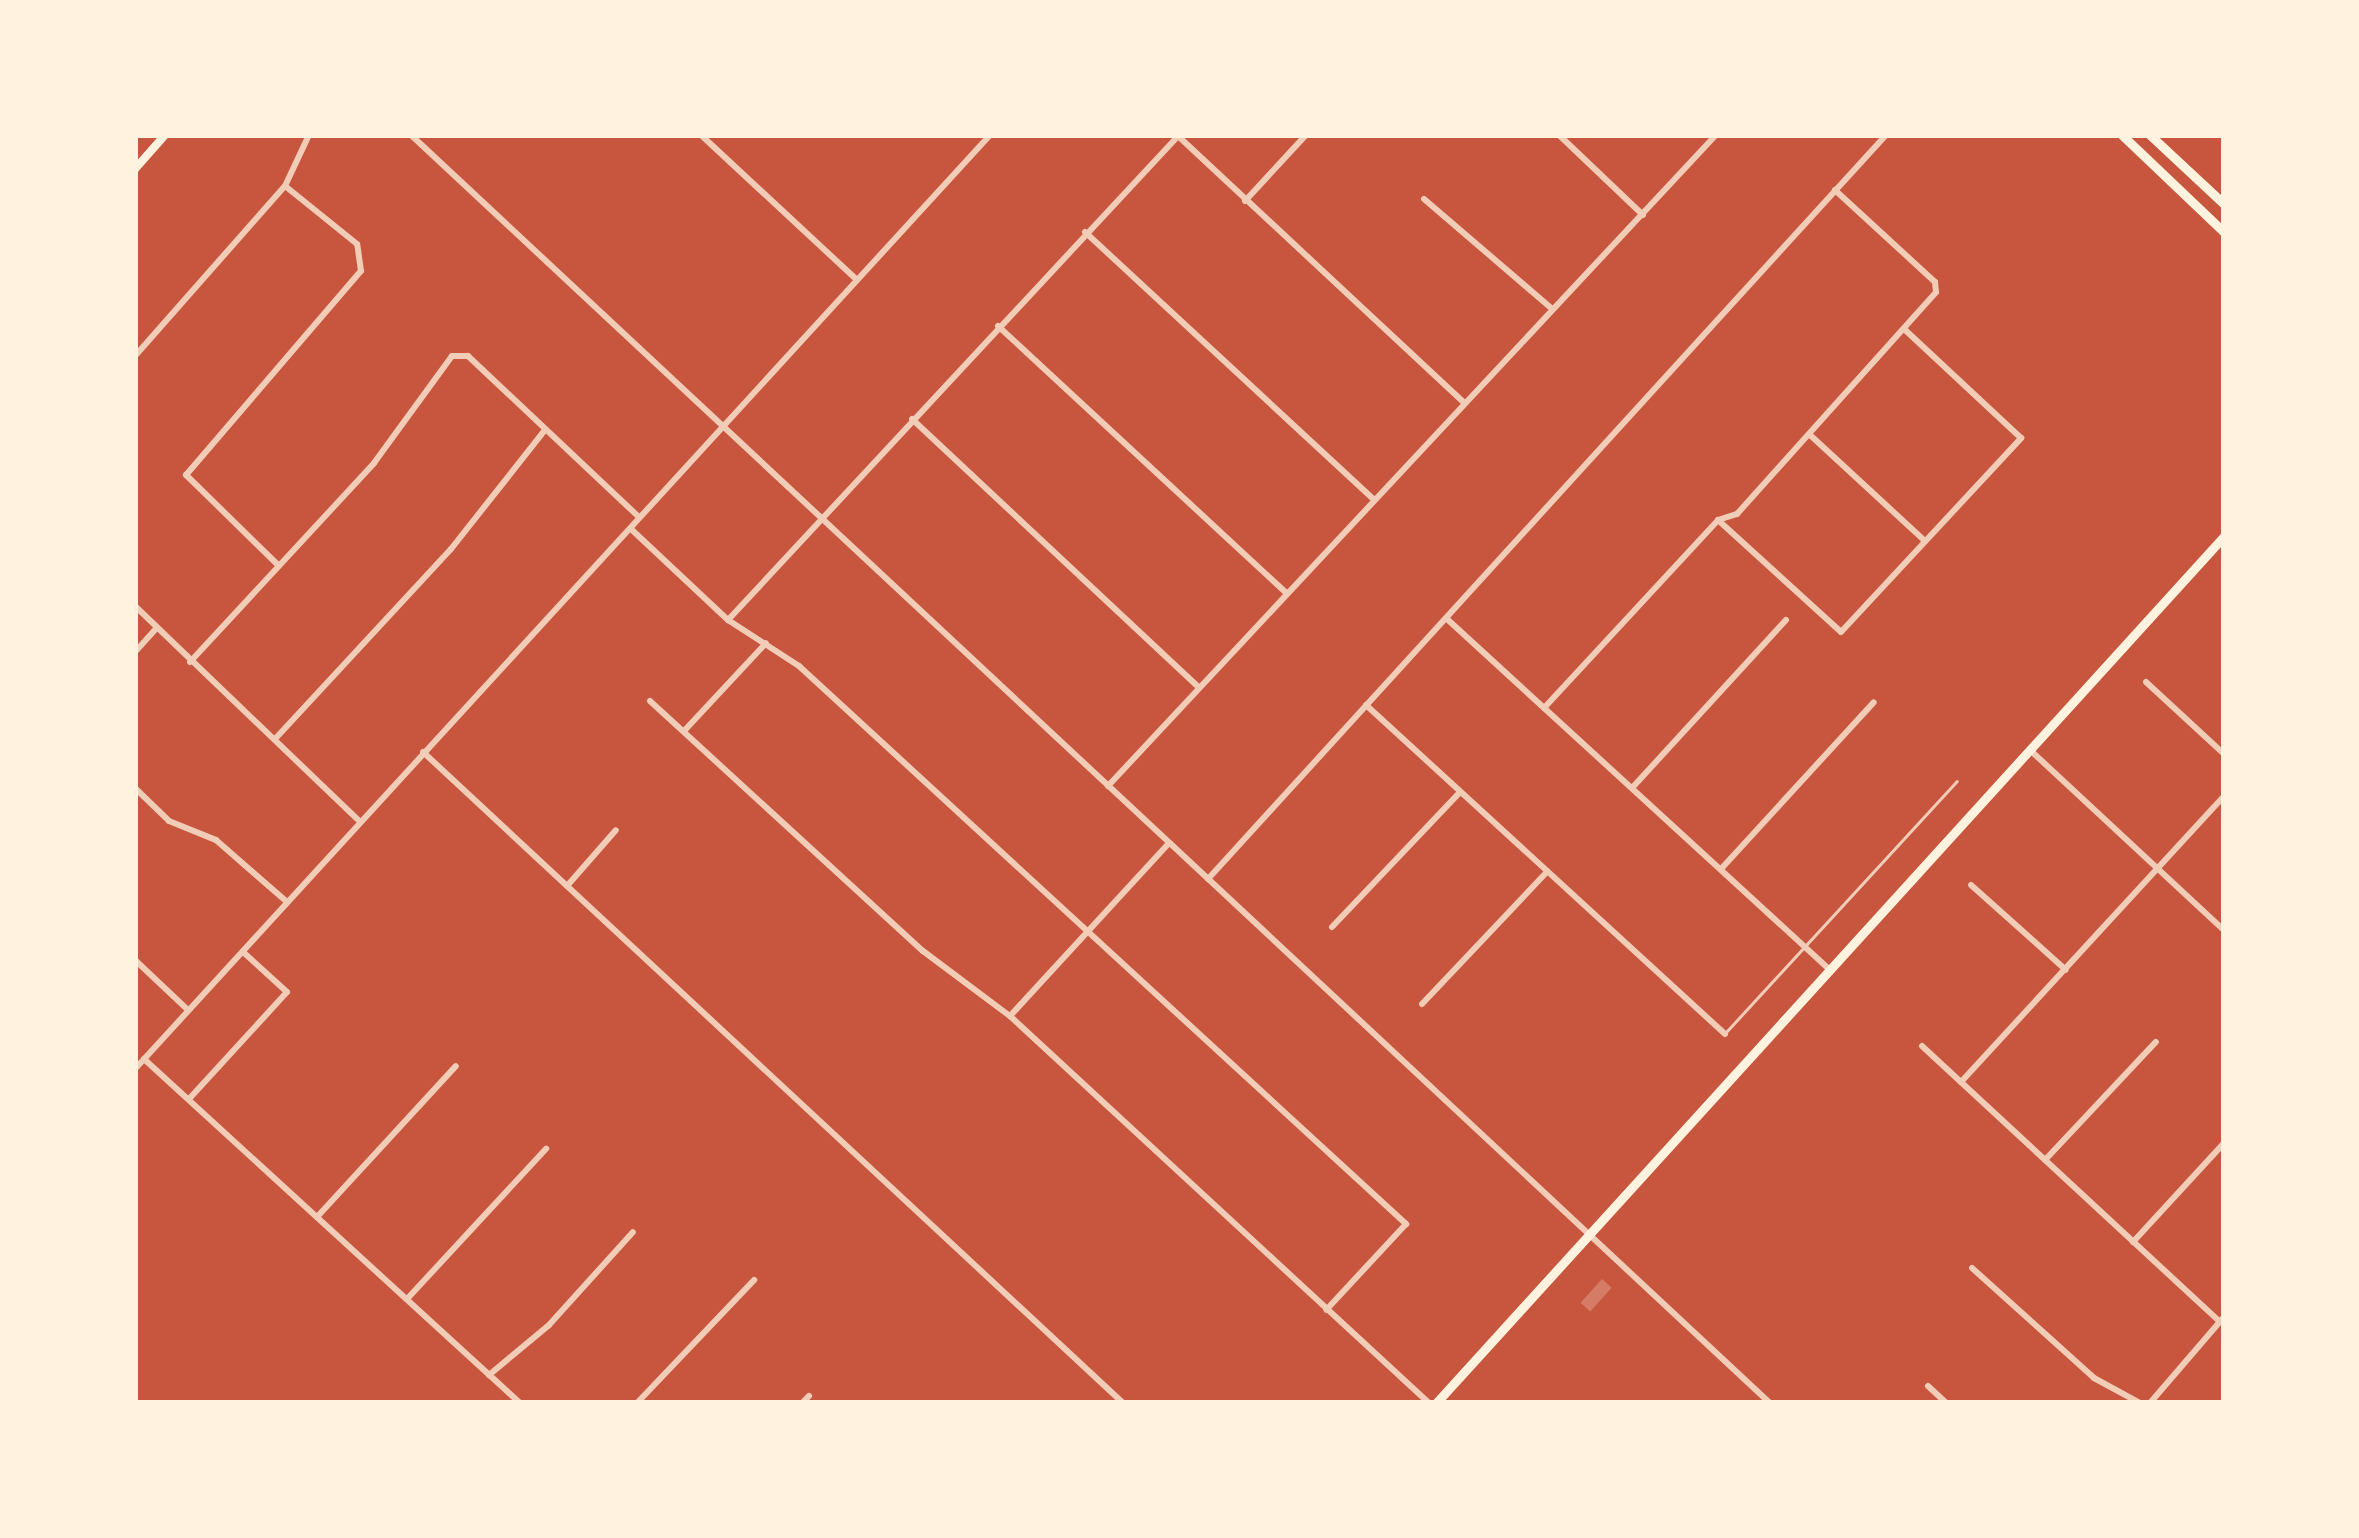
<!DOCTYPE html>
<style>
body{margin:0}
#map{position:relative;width:2359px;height:1538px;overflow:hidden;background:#c8553d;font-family:Signika,sans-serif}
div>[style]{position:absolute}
.building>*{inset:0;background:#d67c66;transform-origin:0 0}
.service>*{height:3px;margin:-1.5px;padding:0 1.5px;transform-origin:1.5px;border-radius:1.5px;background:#f1ccb7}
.minor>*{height:6px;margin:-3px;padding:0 3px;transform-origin:3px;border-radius:3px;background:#f1ccb7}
.tertiary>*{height:6px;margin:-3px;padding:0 3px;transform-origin:3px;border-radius:3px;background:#f1ccb7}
.secondary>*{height:8px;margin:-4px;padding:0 4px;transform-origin:4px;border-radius:4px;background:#fff3e0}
.primary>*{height:9px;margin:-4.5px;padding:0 4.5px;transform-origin:4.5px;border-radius:4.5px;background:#fff3e0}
span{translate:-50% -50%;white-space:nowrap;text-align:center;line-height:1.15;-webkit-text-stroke:12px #fff3e0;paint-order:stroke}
.frame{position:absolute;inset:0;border:138px solid #fff3e0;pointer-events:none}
</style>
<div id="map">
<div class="building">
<div style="left:1602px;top:1279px;width:13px;height:32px;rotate:42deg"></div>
</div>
<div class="service">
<div style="left:1726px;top:1032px;width:341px;rotate:-47.4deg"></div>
</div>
<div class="minor">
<div style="left:701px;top:135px;width:212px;rotate:42.9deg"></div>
<div style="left:1177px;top:135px;width:393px;rotate:43deg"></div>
<div style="left:1559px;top:135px;width:116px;rotate:43.6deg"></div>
<div style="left:1424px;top:199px;width:167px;rotate:40.6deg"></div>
<div style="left:1245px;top:201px;width:90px;rotate:-47.3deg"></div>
<div style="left:1085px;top:232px;width:394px;rotate:42.8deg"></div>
<div style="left:998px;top:326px;width:393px;rotate:42.8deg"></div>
<div style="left:135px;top:356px;width:227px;rotate:-48.6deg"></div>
<div style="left:285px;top:186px;width:56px;rotate:-64.8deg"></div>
<div style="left:912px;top:419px;width:393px;rotate:43.1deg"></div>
<div style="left:1809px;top:434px;width:158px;rotate:42.7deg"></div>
<div style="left:1718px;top:520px;width:166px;rotate:42.3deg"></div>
<div style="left:1841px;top:632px;width:265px;rotate:-47.1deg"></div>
<div style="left:2021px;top:438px;width:158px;rotate:-137deg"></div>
<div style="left:631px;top:529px;width:133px;rotate:43.2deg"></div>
<div style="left:728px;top:620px;width:85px;rotate:32.9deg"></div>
<div style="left:799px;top:666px;width:825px;rotate:42.59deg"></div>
<div style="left:1406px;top:1224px;width:117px;rotate:132.9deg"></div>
<div style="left:278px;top:565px;width:129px;rotate:-135.6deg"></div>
<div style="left:186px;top:475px;width:269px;rotate:-49.4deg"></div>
<div style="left:361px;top:271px;width:27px;rotate:-98deg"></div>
<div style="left:357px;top:244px;width:92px;rotate:-141.1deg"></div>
<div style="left:135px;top:606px;width:312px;rotate:43.8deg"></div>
<div style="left:1447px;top:619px;width:518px;rotate:42.5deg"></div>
<div style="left:728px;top:620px;width:661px;rotate:-47.08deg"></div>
<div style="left:135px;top:652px;width:31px;rotate:-48deg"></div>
<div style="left:190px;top:662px;width:271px;rotate:-47.2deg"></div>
<div style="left:374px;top:463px;width:132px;rotate:-53.9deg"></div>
<div style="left:452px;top:356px;width:16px"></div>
<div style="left:468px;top:356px;width:235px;rotate:43.3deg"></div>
<div style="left:2146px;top:682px;width:106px;rotate:42.7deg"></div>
<div style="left:650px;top:701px;width:370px;rotate:42.5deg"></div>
<div style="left:923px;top:951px;width:109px;rotate:36.8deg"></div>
<div style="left:1010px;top:1016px;width:570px;rotate:42.73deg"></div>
<div style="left:1366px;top:705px;width:487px;rotate:42.5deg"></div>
<div style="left:1544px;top:708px;width:256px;rotate:-47.2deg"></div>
<div style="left:1718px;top:520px;width:20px;rotate:-18deg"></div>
<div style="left:1737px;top:514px;width:298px;rotate:-48.1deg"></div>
<div style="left:1936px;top:292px;width:10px;rotate:-96deg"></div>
<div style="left:1935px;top:282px;width:136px;rotate:-137.4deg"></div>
<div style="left:684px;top:731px;width:120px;rotate:-47deg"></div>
<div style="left:275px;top:739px;width:259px;rotate:-47.2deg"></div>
<div style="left:451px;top:549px;width:152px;rotate:-51.7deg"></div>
<div style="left:2030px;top:750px;width:265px;rotate:42.9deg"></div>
<div style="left:423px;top:752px;width:956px;rotate:42.92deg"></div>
<div style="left:1108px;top:786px;width:891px;rotate:-46.96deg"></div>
<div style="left:135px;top:788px;width:47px;rotate:44.1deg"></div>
<div style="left:169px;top:821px;width:51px;rotate:22deg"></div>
<div style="left:216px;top:840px;width:94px;rotate:41.1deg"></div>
<div style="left:1632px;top:788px;width:228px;rotate:-47.5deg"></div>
<div style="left:1721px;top:869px;width:226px;rotate:-47.5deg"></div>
<div style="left:1208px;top:879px;width:1007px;rotate:-47.66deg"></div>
<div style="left:1971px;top:885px;width:127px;rotate:41.8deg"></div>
<div style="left:567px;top:886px;width:74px;rotate:-48.8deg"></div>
<div style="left:1332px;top:927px;width:186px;rotate:-46.5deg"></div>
<div style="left:135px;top:960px;width:73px;rotate:43.3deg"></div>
<div style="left:1422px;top:1004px;width:182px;rotate:-46.6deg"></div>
<div style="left:1010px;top:1016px;width:235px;rotate:-47.4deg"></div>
<div style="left:1922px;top:1046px;width:405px;rotate:42.8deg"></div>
<div style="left:144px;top:1059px;width:510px;rotate:42.46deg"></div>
<div style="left:1961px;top:1082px;width:389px;rotate:-47.4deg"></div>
<div style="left:189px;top:1099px;width:145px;rotate:-47.5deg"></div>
<div style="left:287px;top:992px;width:59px;rotate:-137.7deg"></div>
<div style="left:2045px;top:1160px;width:162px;rotate:-46.8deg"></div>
<div style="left:317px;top:1217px;width:205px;rotate:-47.4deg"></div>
<div style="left:2133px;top:1242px;width:134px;rotate:-47.4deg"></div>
<div style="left:1972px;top:1268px;width:164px;rotate:42deg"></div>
<div style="left:2094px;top:1378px;width:52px;rotate:28.5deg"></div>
<div style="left:407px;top:1299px;width:205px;rotate:-47.2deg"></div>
<div style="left:489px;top:1375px;width:78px;rotate:-39.8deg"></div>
<div style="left:549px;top:1325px;width:125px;rotate:-47.9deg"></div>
<div style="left:1928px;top:1386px;width:25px;rotate:43deg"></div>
<div style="left:637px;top:1403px;width:170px;rotate:-46.4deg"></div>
<div style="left:802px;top:1403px;width:10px;rotate:-45deg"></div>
<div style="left:2150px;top:1403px;width:113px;rotate:-49.3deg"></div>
</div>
<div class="tertiary">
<div style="left:411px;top:135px;width:1859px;rotate:43.02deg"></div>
<div style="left:135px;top:1069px;width:1266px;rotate:-47.53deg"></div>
</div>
<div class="secondary">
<div style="left:135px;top:169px;width:45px;rotate:-48.6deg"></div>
</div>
<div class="primary">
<div style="left:2122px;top:135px;width:141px;rotate:43.6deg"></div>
<div style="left:2150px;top:135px;width:101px;rotate:43deg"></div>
<div style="left:1436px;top:1403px;width:1172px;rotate:-47.73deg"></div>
</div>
<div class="frame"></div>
</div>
